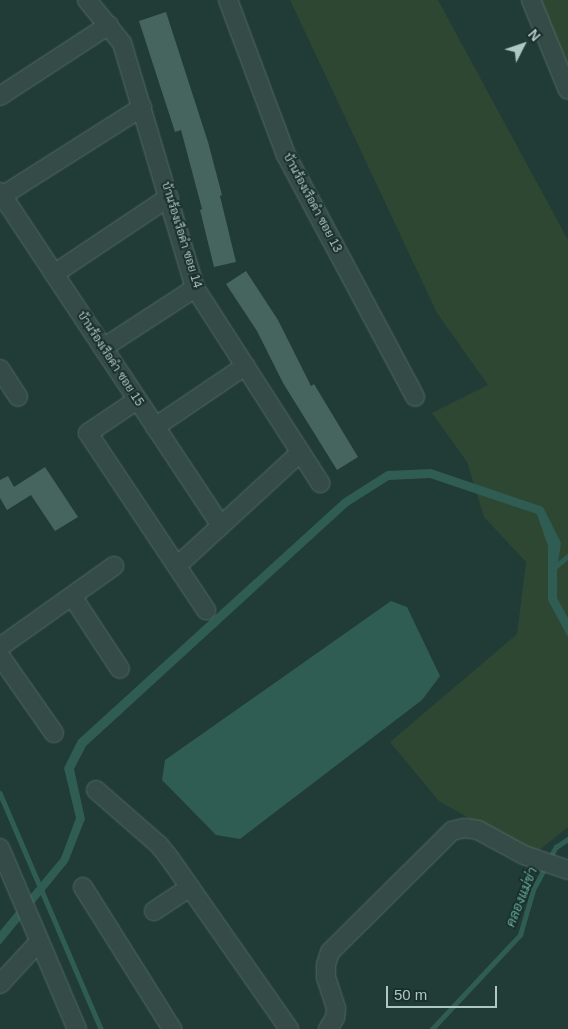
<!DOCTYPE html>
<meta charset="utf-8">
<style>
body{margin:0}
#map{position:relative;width:568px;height:1029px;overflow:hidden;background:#213b36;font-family:Helvetica,Sarabun,sans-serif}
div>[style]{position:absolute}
.green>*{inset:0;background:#2e4733}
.water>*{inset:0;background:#2f5d54}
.stream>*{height:4.5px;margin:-2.25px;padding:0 2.25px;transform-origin:2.25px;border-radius:2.25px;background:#2f5d54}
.building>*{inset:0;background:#47655f}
.roads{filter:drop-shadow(0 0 1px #526965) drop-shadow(0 0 1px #526965)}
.minor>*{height:18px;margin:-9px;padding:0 9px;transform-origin:9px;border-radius:9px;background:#354b47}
span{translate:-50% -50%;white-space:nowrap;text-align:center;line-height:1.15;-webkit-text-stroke:4px #1a302c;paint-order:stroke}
.street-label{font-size:12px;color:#afc7c4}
.water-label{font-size:14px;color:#67a89c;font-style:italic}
.north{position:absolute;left:498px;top:20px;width:50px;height:50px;-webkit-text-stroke:4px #1a302c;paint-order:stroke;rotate:49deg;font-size:14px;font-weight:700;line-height:20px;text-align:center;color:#afc7c4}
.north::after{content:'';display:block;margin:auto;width:18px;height:22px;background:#afc7c4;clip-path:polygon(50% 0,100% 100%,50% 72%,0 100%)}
.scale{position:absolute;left:386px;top:986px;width:111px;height:22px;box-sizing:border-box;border:2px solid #afc7c4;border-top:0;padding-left:6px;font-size:15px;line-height:18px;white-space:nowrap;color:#afc7c4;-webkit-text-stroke:4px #1a302c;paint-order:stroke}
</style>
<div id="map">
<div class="green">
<div style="clip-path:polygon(290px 0,438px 0,568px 240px,568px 827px,533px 855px,439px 801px,390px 742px,517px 634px,526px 562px,484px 517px,467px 462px,432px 413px,488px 385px,437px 313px)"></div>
<div style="clip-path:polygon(537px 0,568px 0,568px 71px)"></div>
</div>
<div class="water">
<div style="clip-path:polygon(431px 469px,543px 507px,561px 543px,557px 569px,557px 598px,568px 618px,568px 637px,548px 600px,548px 546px,537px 514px,430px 478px,389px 480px,348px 506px,86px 746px,74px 769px,85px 819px,68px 862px,0 945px,0 931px,61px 858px,76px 818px,64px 768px,78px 740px,343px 499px,387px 471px)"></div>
<div style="clip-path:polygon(391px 601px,407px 607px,440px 676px,422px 700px,240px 839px,216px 835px,162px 780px,165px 760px)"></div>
</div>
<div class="stream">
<div style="left:554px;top:568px;width:18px;rotate:-41deg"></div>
<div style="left:0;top:793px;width:257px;rotate:66.8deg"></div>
<div style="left:549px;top:859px;width:14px;rotate:-60deg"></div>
<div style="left:556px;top:847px;width:14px;rotate:-34deg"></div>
<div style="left:432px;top:1029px;width:129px;rotate:-46.9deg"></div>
<div style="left:520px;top:935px;width:47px;rotate:-73.9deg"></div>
<div style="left:533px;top:890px;width:27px;rotate:-62deg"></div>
</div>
<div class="building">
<div style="clip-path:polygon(166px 12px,208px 142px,222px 195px,220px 196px,236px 262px,214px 267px,200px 210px,202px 209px,181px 130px,175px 132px,139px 21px)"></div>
<div style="clip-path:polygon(246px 271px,278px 320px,311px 386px,314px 384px,358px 457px,337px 470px,283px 383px,257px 331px,226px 284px)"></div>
<div style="clip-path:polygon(45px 467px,78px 517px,55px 531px,31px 495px,7px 510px,0 498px,0 480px,8px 476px,14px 487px)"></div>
</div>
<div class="roads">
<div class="minor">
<div style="left:87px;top:0;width:55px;rotate:50.9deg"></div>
<div style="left:122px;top:43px;width:256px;rotate:73.4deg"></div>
<div style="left:195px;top:288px;width:232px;rotate:57.3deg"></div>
<div style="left:228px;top:0;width:165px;rotate:69.5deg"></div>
<div style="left:286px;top:155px;width:274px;rotate:61.9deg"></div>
<div style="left:531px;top:0;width:97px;rotate:67.7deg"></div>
<div style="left:0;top:96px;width:130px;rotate:-33.1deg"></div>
<div style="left:0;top:192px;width:400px;rotate:56.5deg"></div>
<div style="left:2px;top:196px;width:166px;rotate:-32.4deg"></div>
<div style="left:54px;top:274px;width:138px;rotate:-33.8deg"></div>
<div style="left:103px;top:348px;width:110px;rotate:-33.1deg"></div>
<div style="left:0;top:369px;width:33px;rotate:57deg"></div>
<div style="left:137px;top:400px;width:59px;rotate:146deg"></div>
<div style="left:88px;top:433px;width:213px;rotate:56.3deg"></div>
<div style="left:155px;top:427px;width:109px;rotate:-34.1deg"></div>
<div style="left:177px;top:566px;width:167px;rotate:-42.6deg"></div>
<div style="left:72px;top:596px;width:87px;rotate:56.7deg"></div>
<div style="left:0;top:647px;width:140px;rotate:-35.4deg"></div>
<div style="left:0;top:656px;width:94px;rotate:55deg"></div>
<div style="left:96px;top:790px;width:84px;rotate:41.1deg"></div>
<div style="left:159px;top:845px;width:14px;rotate:51deg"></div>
<div style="left:168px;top:856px;width:211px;rotate:55deg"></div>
<div style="left:0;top:848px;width:197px;rotate:67deg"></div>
<div style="left:83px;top:887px;width:168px;rotate:57.9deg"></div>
<div style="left:154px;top:911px;width:43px;rotate:-33.7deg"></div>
<div style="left:0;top:984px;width:57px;rotate:-47.1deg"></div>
<div style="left:328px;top:1029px;width:13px;rotate:-58deg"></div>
<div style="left:335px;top:1018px;width:10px;rotate:-84deg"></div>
<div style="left:336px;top:1008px;width:33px;rotate:-108deg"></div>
<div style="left:326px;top:977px;width:12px;rotate:-90deg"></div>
<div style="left:326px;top:965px;width:14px;rotate:-73deg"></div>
<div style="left:330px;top:952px;width:172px;rotate:-44.8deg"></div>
<div style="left:452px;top:831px;width:12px;rotate:-14deg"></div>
<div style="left:464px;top:828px;width:14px;rotate:8deg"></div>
<div style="left:478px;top:830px;width:52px;rotate:28.5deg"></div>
<div style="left:524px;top:855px;width:46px;rotate:18.8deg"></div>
</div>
</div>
<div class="street-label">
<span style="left:312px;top:203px;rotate:62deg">บ้านร้องเรือคำ ซอย 13</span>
<span style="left:181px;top:235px;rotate:73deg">บ้านร้องเรือคำ ซอย 14</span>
<span style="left:110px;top:359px;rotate:57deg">บ้านร้องเรือคำ ซอย 15</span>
</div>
<div class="water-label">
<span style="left:521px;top:897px;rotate:-68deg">คลองแม่ข่า</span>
</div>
<div class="north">N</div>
<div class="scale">50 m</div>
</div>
